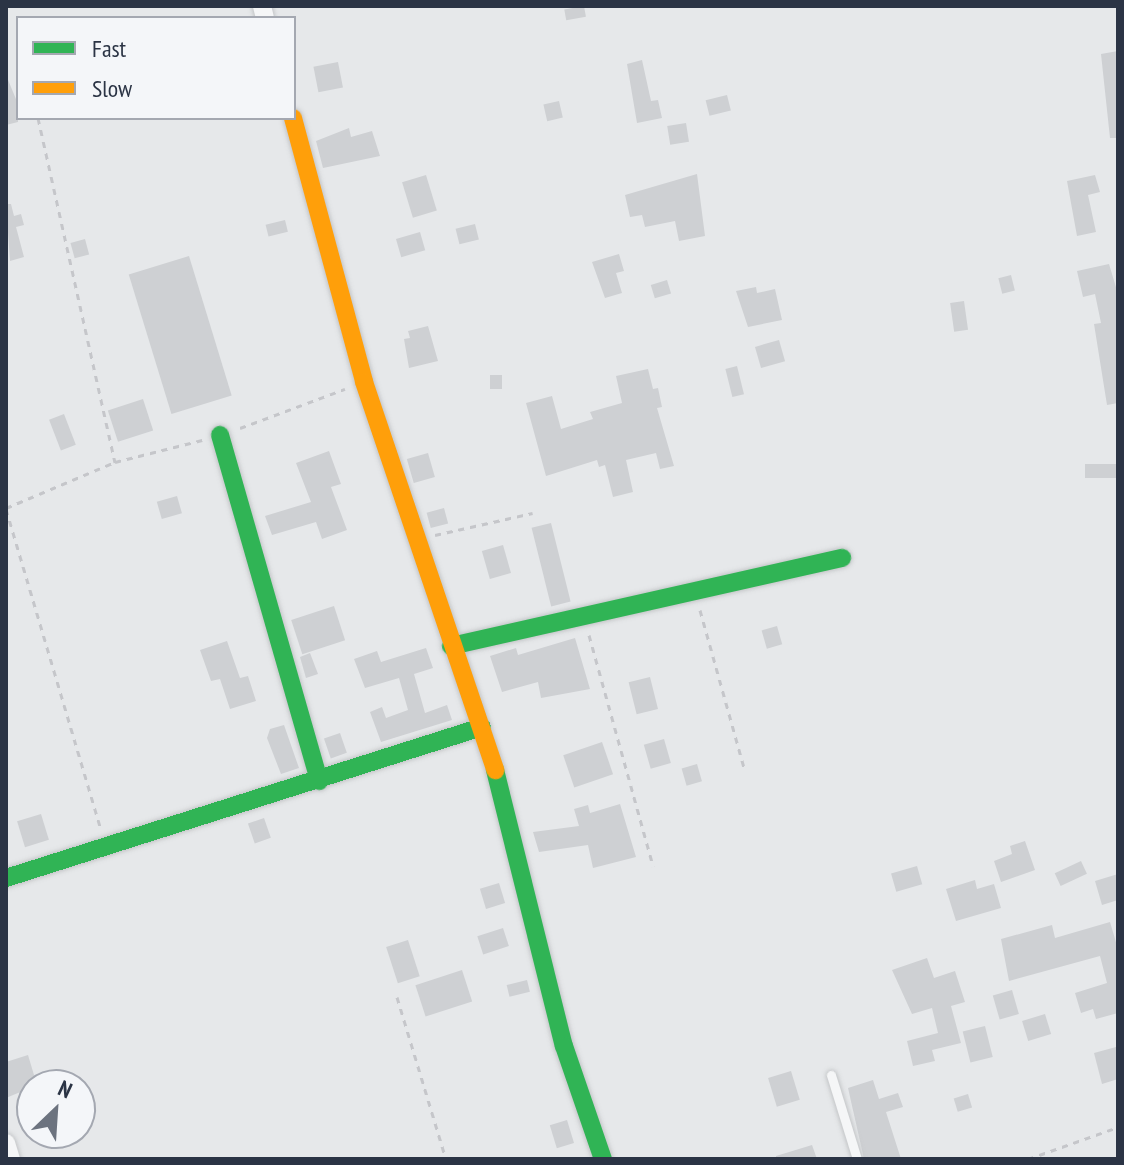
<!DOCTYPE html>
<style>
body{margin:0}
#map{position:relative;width:1124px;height:1165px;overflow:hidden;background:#e6e8ea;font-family:"PT Sans Narrow",sans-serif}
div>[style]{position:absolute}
.building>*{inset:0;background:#ced0d3;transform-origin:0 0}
.path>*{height:3px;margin-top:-1.5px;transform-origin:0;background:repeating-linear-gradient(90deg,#c5c6ca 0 6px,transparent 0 12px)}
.roads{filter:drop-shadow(0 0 2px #c4c6c8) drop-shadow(0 0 2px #c4c6c8)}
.lane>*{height:9px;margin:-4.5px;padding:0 4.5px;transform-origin:4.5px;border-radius:4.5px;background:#f5f6f7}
.street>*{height:18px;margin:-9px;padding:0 9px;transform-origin:9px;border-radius:9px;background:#f5f6f7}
.fast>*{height:18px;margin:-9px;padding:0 9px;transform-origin:9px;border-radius:9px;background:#30b455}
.slow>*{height:18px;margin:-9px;padding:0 9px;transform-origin:9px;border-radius:9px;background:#ff9f0a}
span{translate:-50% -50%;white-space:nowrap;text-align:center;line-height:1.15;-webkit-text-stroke:6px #f4f6f9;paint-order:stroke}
.frame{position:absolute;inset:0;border:8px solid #2b3445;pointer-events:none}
.legend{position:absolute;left:16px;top:16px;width:280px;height:104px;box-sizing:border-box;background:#f4f6f9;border:2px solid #a4a8b1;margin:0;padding:10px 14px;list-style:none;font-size:24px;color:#2b3445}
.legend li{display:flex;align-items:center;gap:16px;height:40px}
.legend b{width:40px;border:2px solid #a4a8b1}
.north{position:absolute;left:16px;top:1069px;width:80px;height:80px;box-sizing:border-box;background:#f4f6f9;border:2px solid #a4a8b1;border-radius:50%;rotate:25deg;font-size:22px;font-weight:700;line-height:32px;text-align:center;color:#2b3445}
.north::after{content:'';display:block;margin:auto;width:28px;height:36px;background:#6c737f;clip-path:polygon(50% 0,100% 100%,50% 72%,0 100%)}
</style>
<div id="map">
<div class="building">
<div style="left:584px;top:6px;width:11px;height:20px;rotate:80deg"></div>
<div style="clip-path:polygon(1118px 51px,1118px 138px,1110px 138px,1101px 54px)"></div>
<div style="clip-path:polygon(642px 60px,651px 101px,658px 100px,662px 118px,637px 123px,627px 64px)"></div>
<div style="left:338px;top:62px;width:26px;height:25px;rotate:79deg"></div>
<div style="clip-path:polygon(6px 75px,18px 104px,18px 122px,6px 125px)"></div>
<div style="left:727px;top:95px;width:16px;height:22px;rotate:76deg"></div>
<div style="left:559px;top:101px;width:17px;height:16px;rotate:77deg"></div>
<div style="left:686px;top:123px;width:19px;height:19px;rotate:81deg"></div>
<div style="clip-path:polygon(349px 128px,351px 137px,372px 131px,380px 156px,323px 168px,316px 141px)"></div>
<div style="clip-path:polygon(697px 174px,705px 236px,679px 241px,675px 221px,645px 227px,642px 215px,630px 217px,625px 195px)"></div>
<div style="left:426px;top:175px;width:37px;height:25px;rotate:73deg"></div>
<div style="clip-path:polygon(1095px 175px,1100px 192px,1088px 195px,1096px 232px,1077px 236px,1067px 181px)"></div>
<div style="clip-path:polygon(6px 204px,11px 204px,14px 216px,21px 214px,24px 225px,16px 227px,24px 257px,10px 261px)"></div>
<div style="left:285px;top:220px;width:12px;height:20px;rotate:76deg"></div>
<div style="left:475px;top:224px;width:16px;height:20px;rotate:76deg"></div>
<div style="left:420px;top:232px;width:19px;height:25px;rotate:74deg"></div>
<div style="left:85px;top:239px;width:16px;height:15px;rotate:75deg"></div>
<div style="clip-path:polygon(619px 254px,624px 271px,616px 273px,622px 293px,605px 298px,592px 262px)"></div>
<div style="left:189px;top:256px;width:146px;height:63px;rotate:73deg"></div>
<div style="clip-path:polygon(1109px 264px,1118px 294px,1118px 403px,1107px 405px,1094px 324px,1101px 323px,1095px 294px,1083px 297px,1077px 271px)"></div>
<div style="left:1011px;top:275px;width:16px;height:13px;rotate:76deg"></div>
<div style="left:667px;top:280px;width:14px;height:17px;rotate:73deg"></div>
<div style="clip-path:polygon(756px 287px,757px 293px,775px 289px,782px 320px,748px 327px,736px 291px)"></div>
<div style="left:964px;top:301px;width:29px;height:14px;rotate:82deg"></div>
<div style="clip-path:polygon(428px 326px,438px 361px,409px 368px,404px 339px,410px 338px,408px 331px)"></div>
<div style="left:779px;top:340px;width:22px;height:25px;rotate:74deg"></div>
<div style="left:737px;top:366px;width:29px;height:12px;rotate:76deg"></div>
<div style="clip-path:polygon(648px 369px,653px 389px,658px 388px,662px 407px,657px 408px,674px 466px,660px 469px,656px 453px,626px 460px,633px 492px,613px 497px,605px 465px,599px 467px,597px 460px,546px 476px,526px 403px,552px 396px,561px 429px,593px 419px,590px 412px,622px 403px,616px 376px)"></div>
<div style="left:490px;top:375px;width:12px;height:14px"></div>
<div style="left:143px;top:399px;width:33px;height:37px;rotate:72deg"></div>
<div style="left:64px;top:414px;width:33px;height:16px;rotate:69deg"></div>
<div style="clip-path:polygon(329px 451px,341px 484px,331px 487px,347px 530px,322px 539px,316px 522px,272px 535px,265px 516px,311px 502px,296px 463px)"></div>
<div style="left:428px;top:453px;width:25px;height:22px;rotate:74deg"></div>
<div style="left:1118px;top:464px;width:14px;height:33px;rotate:90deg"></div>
<div style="left:177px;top:496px;width:18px;height:21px;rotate:74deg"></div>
<div style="left:444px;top:508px;width:16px;height:18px;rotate:75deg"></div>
<div style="left:551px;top:523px;width:81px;height:20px;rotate:76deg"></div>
<div style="left:503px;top:545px;width:29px;height:22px;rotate:74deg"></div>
<div style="left:334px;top:606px;width:36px;height:45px;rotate:72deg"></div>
<div style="left:777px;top:626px;width:19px;height:16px;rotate:74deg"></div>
<div style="clip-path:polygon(575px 638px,590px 689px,541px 698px,538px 682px,502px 692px,490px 656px,516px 648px,518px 655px)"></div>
<div style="clip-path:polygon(227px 641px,240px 678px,248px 676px,256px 701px,230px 709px,220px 679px,211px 681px,200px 650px)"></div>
<div style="clip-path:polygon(426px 648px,433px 668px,414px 674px,425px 713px,447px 705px,452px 720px,381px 742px,370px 712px,382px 707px,386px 718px,408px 710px,399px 678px,365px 688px,354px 659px,377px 651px,381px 662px)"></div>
<div style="clip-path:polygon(310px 653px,318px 674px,306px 678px,300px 657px)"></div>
<div style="left:650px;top:677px;width:33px;height:22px;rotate:76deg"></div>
<div style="clip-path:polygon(284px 725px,299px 768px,281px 774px,267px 738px,270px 729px)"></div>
<div style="left:340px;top:733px;width:21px;height:17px;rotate:71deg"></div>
<div style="left:664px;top:739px;width:25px;height:21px;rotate:74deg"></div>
<div style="left:602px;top:742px;width:34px;height:41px;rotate:71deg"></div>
<div style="left:697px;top:764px;width:18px;height:16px;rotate:74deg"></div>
<div style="clip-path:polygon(620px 804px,636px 857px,593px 868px,588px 845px,539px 852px,533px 832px,579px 826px,574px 809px,588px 805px,590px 813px)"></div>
<div style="left:41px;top:814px;width:27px;height:25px;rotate:73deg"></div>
<div style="left:264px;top:818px;width:21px;height:17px;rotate:71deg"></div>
<div style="clip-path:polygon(1025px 841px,1035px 870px,1001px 882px,994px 861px,1012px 854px,1010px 846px)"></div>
<div style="left:1081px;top:861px;width:14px;height:29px;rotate:65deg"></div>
<div style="left:917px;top:866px;width:19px;height:27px;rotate:74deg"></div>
<div style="clip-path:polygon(1118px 874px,1118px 900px,1102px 905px,1095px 881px)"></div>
<div style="clip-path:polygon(975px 880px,977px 889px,994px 884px,1001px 908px,956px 921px,946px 889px)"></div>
<div style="left:499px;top:883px;width:21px;height:20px;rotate:73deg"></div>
<div style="clip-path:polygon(1110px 922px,1118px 949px,1118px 1013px,1096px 1019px,1093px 1009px,1081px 1013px,1075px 993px,1107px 983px,1100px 956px,1009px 981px,1001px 939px,1052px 925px,1055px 938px)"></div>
<div style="left:503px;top:928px;width:19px;height:27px;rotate:72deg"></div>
<div style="left:408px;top:940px;width:38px;height:23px;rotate:72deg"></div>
<div style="clip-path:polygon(927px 958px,934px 978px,955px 971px,965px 1002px,951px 1006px,961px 1043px,932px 1050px,935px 1061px,913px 1066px,907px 1041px,938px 1033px,932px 1008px,912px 1014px,892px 970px)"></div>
<div style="left:462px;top:970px;width:33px;height:49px;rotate:72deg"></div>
<div style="left:527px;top:980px;width:12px;height:21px;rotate:76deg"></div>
<div style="left:1012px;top:990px;width:25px;height:20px;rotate:74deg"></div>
<div style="left:1045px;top:1014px;width:21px;height:24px;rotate:73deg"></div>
<div style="left:985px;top:1026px;width:32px;height:23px;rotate:76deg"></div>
<div style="clip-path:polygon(1116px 1047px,1118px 1079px,1102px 1084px,1094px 1053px)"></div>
<div style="clip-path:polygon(28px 1055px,37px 1085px,6px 1098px,6px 1062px)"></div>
<div style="left:791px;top:1071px;width:30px;height:24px;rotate:73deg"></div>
<div style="clip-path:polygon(873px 1080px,879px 1099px,898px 1093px,903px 1107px,886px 1112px,901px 1159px,864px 1159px,848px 1088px)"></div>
<div style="left:968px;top:1094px;width:14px;height:15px;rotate:73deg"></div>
<div style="left:567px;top:1120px;width:24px;height:18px;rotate:73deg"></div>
<div style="clip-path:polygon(812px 1145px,817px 1159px,776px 1159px,776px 1156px)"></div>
</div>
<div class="path">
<div style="left:38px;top:118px;width:353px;rotate:77.4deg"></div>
<div style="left:240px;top:428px;width:112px;rotate:-20.4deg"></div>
<div style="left:6px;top:508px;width:118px;rotate:-22.9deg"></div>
<div style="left:115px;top:462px;width:90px;rotate:-14.2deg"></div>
<div style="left:6px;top:509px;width:331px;rotate:73.5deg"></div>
<div style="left:435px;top:535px;width:100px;rotate:-12.7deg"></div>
<div style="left:700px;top:610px;width:167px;rotate:74.4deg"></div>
<div style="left:589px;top:635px;width:240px;rotate:74.5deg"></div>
<div style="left:397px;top:997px;width:169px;rotate:73.2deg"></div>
<div style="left:1028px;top:1159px;width:96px;rotate:-19.6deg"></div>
</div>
<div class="roads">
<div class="lane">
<div style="left:831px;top:1075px;width:88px;rotate:72.8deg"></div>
</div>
<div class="street">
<div style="left:262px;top:6px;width:12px;rotate:76deg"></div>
<div style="left:6px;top:1143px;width:17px;rotate:73deg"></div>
</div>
<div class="fast">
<div style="left:220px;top:435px;width:360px;rotate:74deg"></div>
<div style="left:451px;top:646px;width:401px;rotate:-12.7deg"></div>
<div style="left:495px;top:770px;width:284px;rotate:76deg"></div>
<div style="left:564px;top:1046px;width:120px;rotate:71deg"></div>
<div style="left:6px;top:878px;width:499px;rotate:-17.6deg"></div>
</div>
<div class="slow">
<div style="left:293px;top:118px;width:273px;rotate:74.9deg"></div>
<div style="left:364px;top:382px;width:410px;rotate:71.3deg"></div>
</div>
</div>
<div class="frame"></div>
<ul class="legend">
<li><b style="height:10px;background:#30b455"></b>Fast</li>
<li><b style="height:10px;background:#ff9f0a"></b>Slow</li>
</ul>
<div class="north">N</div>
</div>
